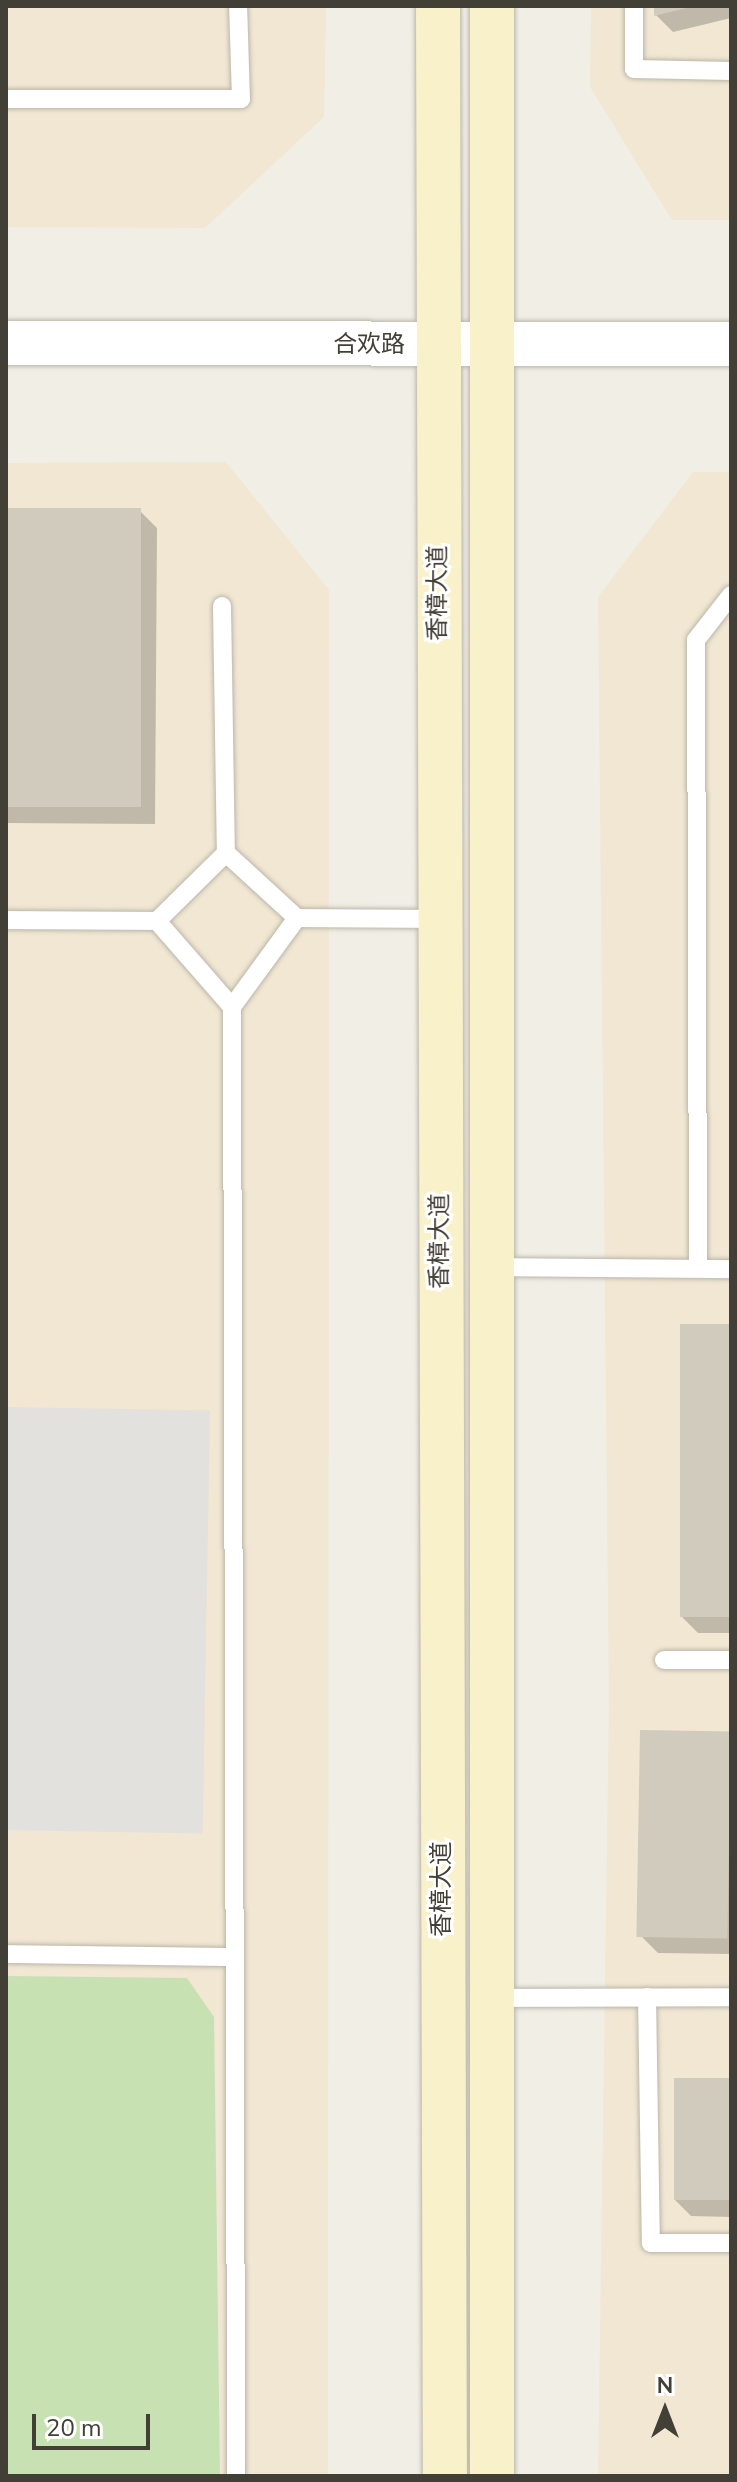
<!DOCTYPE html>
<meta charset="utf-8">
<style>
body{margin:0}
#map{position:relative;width:737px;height:2482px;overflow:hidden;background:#f1eee6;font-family:"Nunito Sans","Noto Sans SC",sans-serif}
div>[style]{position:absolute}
.commercial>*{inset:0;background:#f1e7d3}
.green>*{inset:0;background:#c8e1b3}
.parking>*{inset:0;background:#e2e1dd;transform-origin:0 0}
.shadow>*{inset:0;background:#0003}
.building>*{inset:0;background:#d1cbbd;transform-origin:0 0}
.roads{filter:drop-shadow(0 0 2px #bbb6a9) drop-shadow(0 0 2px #bbb6a9)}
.service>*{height:18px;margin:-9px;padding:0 9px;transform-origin:9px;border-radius:9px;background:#fff}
.tertiary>*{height:44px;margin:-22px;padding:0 22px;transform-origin:22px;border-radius:22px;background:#fff}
.secondary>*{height:44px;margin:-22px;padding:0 22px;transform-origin:22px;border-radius:22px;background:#f8f1c9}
span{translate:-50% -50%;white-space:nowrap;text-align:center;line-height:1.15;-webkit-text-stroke:6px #fff;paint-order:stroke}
.street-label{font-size:24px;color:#423f36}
.frame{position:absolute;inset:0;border:8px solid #423f36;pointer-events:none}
.north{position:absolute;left:625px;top:2370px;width:80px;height:80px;-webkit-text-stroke:6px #fff;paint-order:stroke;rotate:0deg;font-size:22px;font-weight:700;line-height:32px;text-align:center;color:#423f36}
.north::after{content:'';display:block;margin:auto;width:28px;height:36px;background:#423f36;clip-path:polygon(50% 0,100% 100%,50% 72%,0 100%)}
.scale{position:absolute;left:32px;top:2414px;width:118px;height:36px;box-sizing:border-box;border:4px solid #423f36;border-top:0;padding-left:10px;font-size:24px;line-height:28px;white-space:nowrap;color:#423f36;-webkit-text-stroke:6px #fff;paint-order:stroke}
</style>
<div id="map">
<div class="commercial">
<div style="clip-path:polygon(6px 6px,326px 6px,324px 117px,205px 228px,6px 227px)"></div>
<div style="clip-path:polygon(591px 6px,731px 6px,731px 220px,672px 220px,590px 87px)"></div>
<div style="clip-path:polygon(226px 462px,329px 590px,328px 2476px,6px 2476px,6px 463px)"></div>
<div style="clip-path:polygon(693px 472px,731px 472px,731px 2476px,598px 2476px,609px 1704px,598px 597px)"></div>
</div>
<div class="green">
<div style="clip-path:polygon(6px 1976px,187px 1978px,214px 2017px,220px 2476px,6px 2476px)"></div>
</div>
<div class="parking">
<div style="left:6px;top:1407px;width:204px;height:423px;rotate:1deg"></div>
</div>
<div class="shadow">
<div style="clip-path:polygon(656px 6px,731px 6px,731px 18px,673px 32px,656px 15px)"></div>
<div style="clip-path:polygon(6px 510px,140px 511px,157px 528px,155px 824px,6px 823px)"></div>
<div style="clip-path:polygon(731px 1326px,731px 1633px,698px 1633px,681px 1616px)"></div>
<div style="clip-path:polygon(731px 1733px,731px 1954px,658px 1953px,641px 1936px)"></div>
<div style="clip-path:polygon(731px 2080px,731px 2217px,691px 2216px,675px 2200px)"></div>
</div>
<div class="building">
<div style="clip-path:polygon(654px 6px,691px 6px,691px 7px,654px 16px)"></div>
<div style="left:6px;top:508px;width:135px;height:299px"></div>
<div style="left:680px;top:1324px;width:51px;height:293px"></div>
<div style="left:640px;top:1730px;width:91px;height:207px;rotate:1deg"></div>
<div style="left:674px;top:2078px;width:57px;height:122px"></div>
</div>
<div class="roads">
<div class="service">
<div style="left:634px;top:6px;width:63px;rotate:90deg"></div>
<div style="left:634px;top:69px;width:97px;rotate:1.2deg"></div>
<div style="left:6px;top:99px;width:235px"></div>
<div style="left:241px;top:99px;width:93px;rotate:-91.8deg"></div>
<div style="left:222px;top:606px;width:247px;rotate:89.1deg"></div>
<div style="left:6px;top:920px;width:151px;rotate:0.4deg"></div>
<div style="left:157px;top:921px;width:114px;rotate:48.9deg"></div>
<div style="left:232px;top:1007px;width:1469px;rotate:89.84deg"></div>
<div style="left:157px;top:921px;width:97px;rotate:-44.6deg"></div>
<div style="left:226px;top:853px;width:96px;rotate:42.5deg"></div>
<div style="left:232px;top:1007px;width:110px;rotate:-53.9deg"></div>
<div style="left:297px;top:918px;width:142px;rotate:0.4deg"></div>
<div style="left:492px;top:1267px;width:239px;rotate:0.5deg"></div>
<div style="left:698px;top:1268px;width:628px;rotate:-90.18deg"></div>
<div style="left:696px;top:640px;width:57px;rotate:-52.1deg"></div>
<div style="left:664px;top:1660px;width:67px"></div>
<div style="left:6px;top:1954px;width:228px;rotate:0.8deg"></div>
<div style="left:647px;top:1997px;width:246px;rotate:89.1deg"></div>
<div style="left:651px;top:2243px;width:80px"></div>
<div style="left:492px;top:1998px;width:239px;rotate:-0.2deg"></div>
</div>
<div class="tertiary">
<div style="left:6px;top:343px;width:725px;rotate:0.08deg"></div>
</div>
<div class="secondary">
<div style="left:438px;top:6px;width:2470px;rotate:89.84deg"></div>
<div style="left:492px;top:6px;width:2470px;rotate:90deg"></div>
</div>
</div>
<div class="street-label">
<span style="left:369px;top:345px">合欢路</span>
<span style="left:438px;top:593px;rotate:-90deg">香樟大道</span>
<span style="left:440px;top:1241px;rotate:-90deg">香樟大道</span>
<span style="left:442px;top:1889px;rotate:-90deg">香樟大道</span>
</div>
<div class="frame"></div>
<div class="north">N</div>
<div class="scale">20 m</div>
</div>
